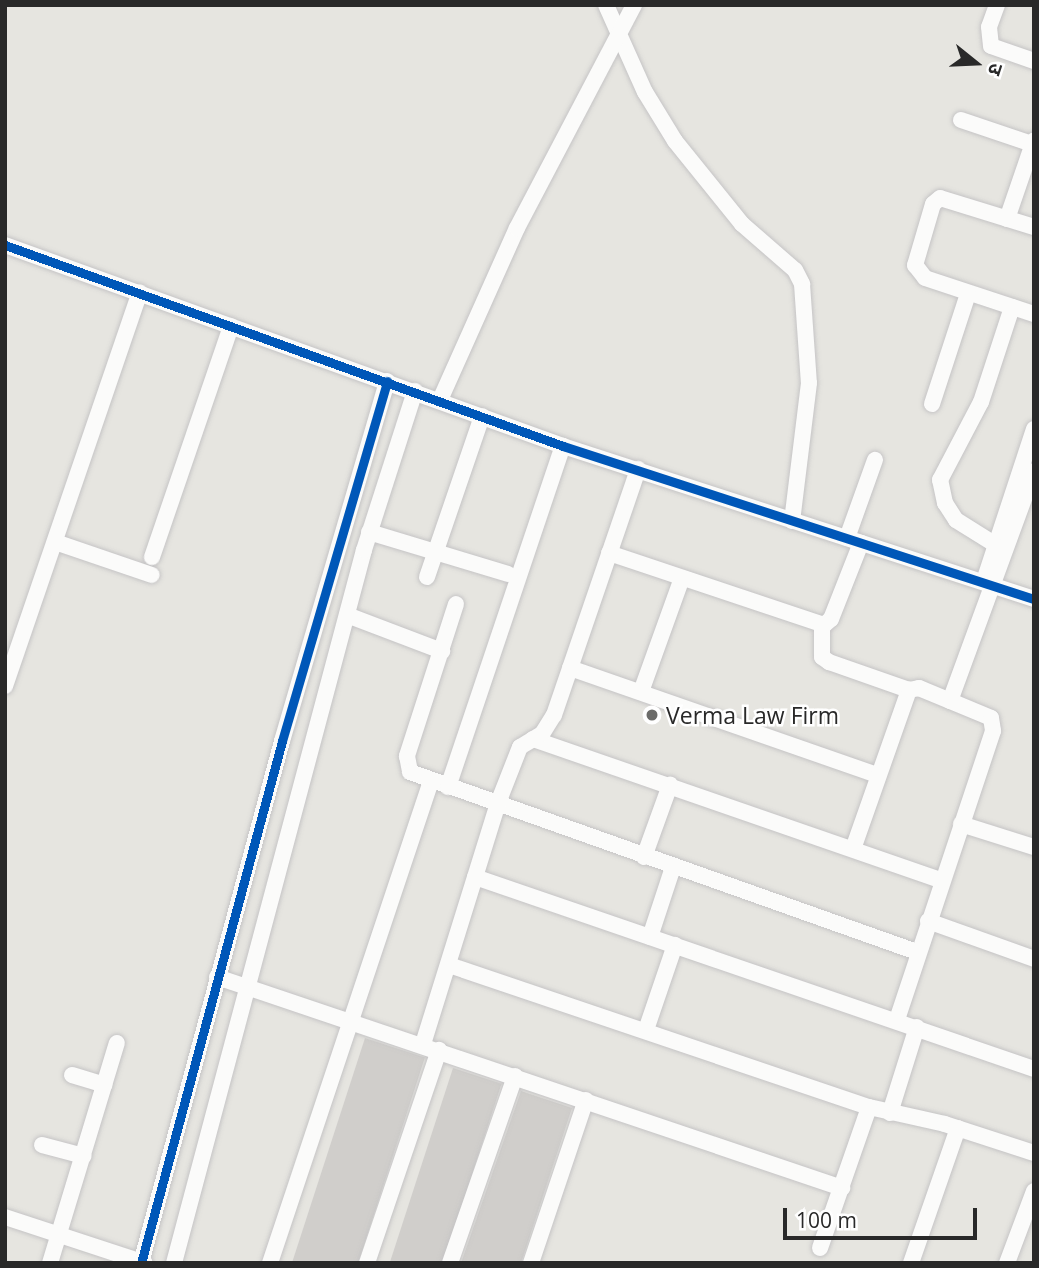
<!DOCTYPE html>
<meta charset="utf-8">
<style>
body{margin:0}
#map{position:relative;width:1039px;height:1268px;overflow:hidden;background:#e6e5e0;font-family:"Open Sans","Noto Sans Devanagari",sans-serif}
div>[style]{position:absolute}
.building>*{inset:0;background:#d0cecb;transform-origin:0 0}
.roads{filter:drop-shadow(0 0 2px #c5c4c5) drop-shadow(0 0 2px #c5c4c5)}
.minor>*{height:16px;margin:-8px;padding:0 8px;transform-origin:8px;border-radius:8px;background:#fbfbfa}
.cycleway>*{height:9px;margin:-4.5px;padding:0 4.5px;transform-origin:4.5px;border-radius:4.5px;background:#0057b8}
.dots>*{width:19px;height:19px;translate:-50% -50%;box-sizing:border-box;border:4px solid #fff;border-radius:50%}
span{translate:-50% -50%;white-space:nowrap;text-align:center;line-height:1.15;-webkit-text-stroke:5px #fff;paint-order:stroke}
.poi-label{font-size:23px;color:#292929}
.left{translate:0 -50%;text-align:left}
.frame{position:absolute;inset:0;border:7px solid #292929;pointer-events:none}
.north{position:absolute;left:941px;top:28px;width:70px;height:70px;-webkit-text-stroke:5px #fff;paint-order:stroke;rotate:108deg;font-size:19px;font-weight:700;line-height:28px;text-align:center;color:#292929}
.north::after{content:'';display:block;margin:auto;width:24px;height:32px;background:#292929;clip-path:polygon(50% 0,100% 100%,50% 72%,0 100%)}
.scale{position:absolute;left:783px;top:1208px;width:194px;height:32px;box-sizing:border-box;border:4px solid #292929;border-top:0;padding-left:9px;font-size:21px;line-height:24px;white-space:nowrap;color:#292929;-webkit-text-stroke:5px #fff;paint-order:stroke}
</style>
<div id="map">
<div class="building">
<div style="left:365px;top:1038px;width:63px;height:237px;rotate:18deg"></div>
<div style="left:453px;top:1068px;width:51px;height:206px;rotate:18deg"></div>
<div style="clip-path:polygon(521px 1091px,572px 1108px,521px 1263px,461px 1263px)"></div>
</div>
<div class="roads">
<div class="minor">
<div style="left:606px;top:5px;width:95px;rotate:65.9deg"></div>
<div style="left:645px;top:92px;width:57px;rotate:58.5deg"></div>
<div style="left:675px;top:141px;width:107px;rotate:51.1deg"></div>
<div style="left:742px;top:224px;width:70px;rotate:41deg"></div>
<div style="left:795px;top:270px;width:16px;rotate:63deg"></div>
<div style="left:802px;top:284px;width:99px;rotate:86deg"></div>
<div style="left:809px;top:383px;width:139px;rotate:97deg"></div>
<div style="left:997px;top:5px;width:23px;rotate:110deg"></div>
<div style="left:989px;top:27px;width:19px;rotate:84deg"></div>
<div style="left:991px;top:46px;width:46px;rotate:19.2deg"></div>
<div style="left:961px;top:120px;width:75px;rotate:18.7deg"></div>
<div style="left:1007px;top:219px;width:83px;rotate:-71.1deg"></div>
<div style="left:1034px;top:227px;width:98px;rotate:-162.9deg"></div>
<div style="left:940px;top:198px;width:9px;rotate:139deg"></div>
<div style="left:933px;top:204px;width:64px;rotate:106.4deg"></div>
<div style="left:915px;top:265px;width:16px;rotate:52deg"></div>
<div style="left:925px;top:278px;width:115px;rotate:18.3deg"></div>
<div style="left:5px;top:245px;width:593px;rotate:19.81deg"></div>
<div style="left:563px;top:446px;width:495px;rotate:18deg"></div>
<div style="left:440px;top:400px;width:188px;rotate:-65.9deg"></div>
<div style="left:517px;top:228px;width:252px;rotate:-62.3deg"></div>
<div style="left:932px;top:404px;width:116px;rotate:-71.9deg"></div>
<div style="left:369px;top:532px;width:145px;rotate:16.8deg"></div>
<div style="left:847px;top:538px;width:83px;rotate:-70.3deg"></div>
<div style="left:55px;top:542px;width:102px;rotate:18.8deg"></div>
<div style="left:996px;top:545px;width:47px;rotate:-148deg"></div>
<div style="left:956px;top:520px;width:20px;rotate:-123deg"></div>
<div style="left:945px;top:503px;width:24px;rotate:-102deg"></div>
<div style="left:940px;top:480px;width:88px;rotate:-62.3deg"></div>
<div style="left:981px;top:402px;width:100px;rotate:-71.9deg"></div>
<div style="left:609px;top:553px;width:227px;rotate:18.5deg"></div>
<div style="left:824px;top:625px;width:9px;rotate:-41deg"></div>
<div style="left:831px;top:619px;width:82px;rotate:-68.5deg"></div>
<div style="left:152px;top:557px;width:244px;rotate:-71.1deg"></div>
<div style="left:427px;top:577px;width:170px;rotate:-71.1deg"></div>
<div style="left:984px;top:581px;width:160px;rotate:-71.8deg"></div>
<div style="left:456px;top:604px;width:160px;rotate:107.9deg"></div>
<div style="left:407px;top:756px;width:16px;rotate:79deg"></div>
<div style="left:410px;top:772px;width:538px;rotate:19.55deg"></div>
<div style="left:347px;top:615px;width:102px;rotate:20.8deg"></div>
<div style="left:822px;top:625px;width:32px;rotate:90deg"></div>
<div style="left:822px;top:657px;width:9px;rotate:36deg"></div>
<div style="left:829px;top:662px;width:85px;rotate:19.3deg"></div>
<div style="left:570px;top:668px;width:326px;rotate:19.2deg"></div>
<div style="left:5px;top:686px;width:416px;rotate:-71.1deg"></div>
<div style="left:642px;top:689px;width:118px;rotate:-70.2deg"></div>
<div style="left:950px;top:701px;width:245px;rotate:-69.9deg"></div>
<div style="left:533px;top:739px;width:432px;rotate:19.1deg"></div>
<div style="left:448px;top:787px;width:360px;rotate:-71.4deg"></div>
<div style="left:961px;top:824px;width:77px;rotate:17.5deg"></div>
<div style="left:853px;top:849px;width:169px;rotate:-70.6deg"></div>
<div style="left:909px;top:690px;width:10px;rotate:-11deg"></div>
<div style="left:919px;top:688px;width:78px;rotate:22.6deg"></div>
<div style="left:991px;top:718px;width:13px;rotate:81deg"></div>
<div style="left:993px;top:731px;width:305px;rotate:108.4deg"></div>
<div style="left:644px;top:857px;width:77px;rotate:-70.1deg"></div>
<div style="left:475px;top:877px;width:591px;rotate:18.96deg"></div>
<div style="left:928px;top:921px;width:113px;rotate:19.7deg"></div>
<div style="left:650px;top:937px;width:74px;rotate:-71.8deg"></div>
<div style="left:449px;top:965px;width:443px;rotate:18.7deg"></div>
<div style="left:869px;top:1107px;width:78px;rotate:12.6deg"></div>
<div style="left:945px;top:1124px;width:94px;rotate:18deg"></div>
<div style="left:217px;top:977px;width:660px;rotate:18.65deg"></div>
<div style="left:646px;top:1030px;width:90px;rotate:-71.2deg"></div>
<div style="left:423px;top:1044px;width:252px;rotate:-72.7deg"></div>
<div style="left:498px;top:803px;width:60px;rotate:-68.6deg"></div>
<div style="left:520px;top:747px;width:26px;rotate:-31deg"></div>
<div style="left:542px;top:734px;width:22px;rotate:-58deg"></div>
<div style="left:554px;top:715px;width:260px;rotate:-71.1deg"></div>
<div style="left:72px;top:1075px;width:34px;rotate:17deg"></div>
<div style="left:890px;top:1113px;width:90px;rotate:-72.6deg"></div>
<div style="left:42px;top:1145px;width:43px;rotate:14.7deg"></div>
<div style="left:5px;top:1217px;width:147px;rotate:18.2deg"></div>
<div style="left:820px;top:1248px;width:149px;rotate:-70.8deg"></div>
<div style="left:50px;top:1263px;width:230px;rotate:-73.1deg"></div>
<div style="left:141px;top:1263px;width:541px;rotate:-74.88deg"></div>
<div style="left:282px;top:741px;width:375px;rotate:-73.7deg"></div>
<div style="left:174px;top:1263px;width:738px;rotate:-75.08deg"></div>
<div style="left:364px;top:550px;width:167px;rotate:-72.2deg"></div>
<div style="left:270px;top:1263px;width:508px;rotate:-71.53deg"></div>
<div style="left:367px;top:1263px;width:225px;rotate:-71.3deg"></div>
<div style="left:450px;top:1263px;width:198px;rotate:-70.8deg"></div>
<div style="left:531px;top:1263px;width:172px;rotate:-71.4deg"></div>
<div style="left:911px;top:1263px;width:143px;rotate:-70.8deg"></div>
<div style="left:1007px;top:1263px;width:77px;rotate:-69.4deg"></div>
</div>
</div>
<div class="cycleway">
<div style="left:5px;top:245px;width:593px;rotate:19.81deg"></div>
<div style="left:563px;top:446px;width:495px;rotate:18deg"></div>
<div style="left:141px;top:1263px;width:541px;rotate:-74.88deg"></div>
<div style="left:282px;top:741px;width:375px;rotate:-73.7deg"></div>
</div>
<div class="dots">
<div style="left:652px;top:715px;background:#6b6b69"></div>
</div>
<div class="poi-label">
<span class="left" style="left:666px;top:715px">Verma Law Firm</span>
</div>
<div class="frame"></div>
<div class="north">उ</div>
<div class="scale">100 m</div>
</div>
